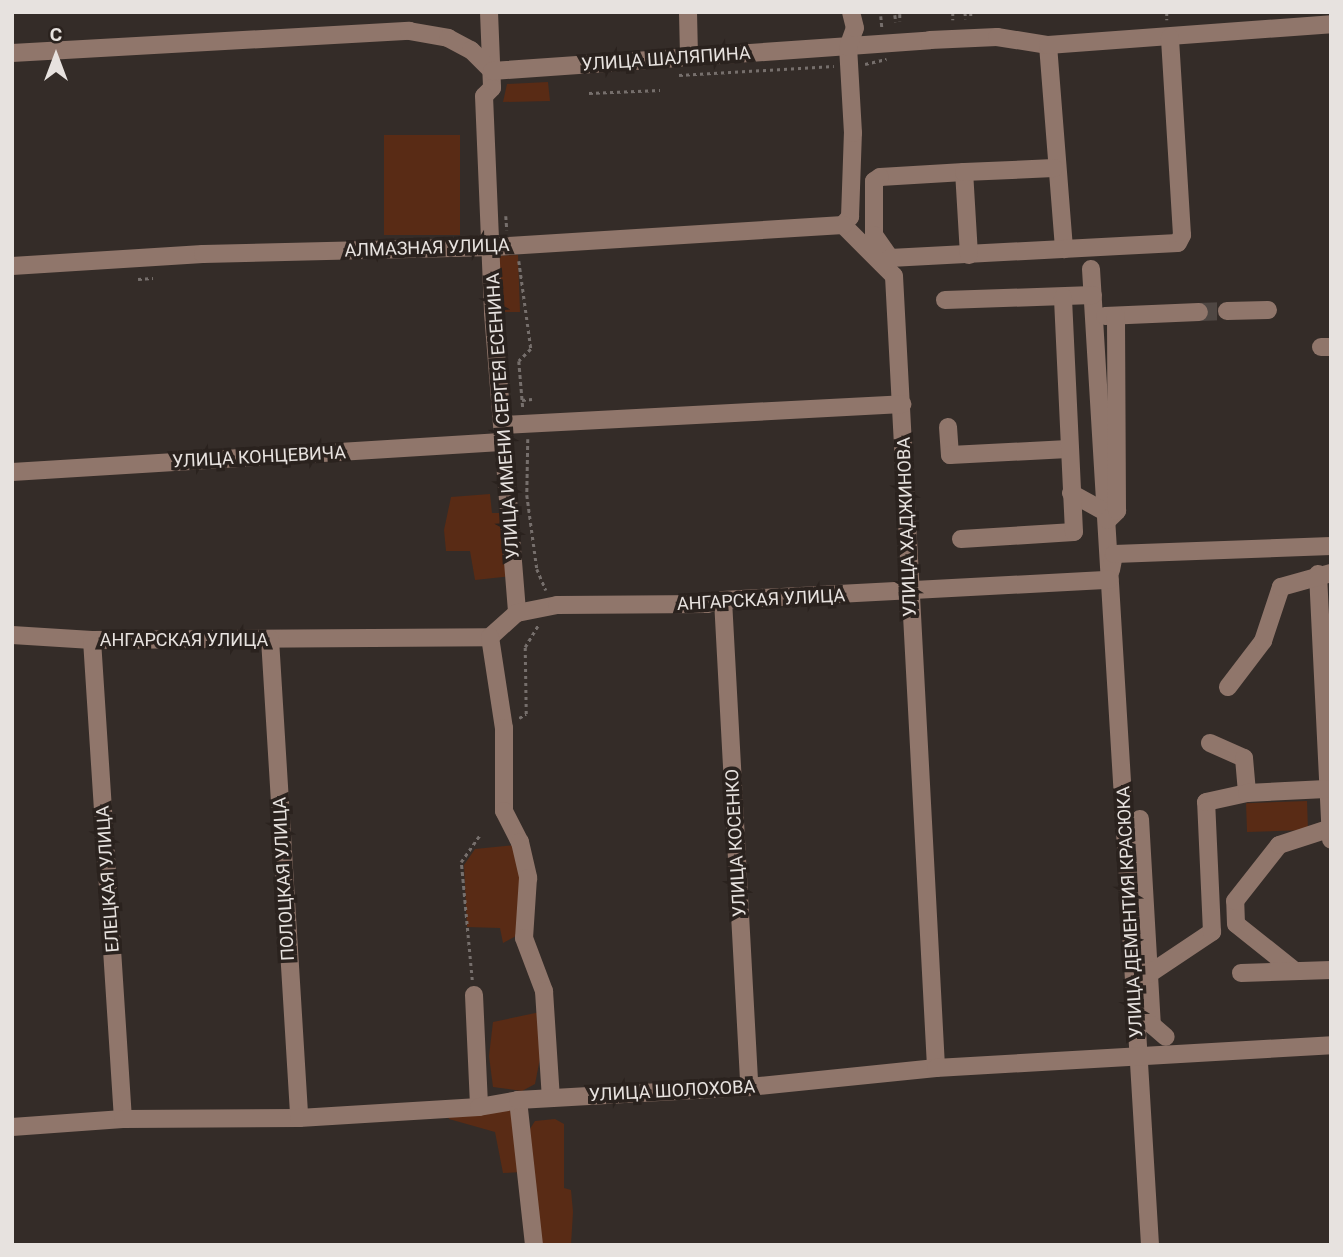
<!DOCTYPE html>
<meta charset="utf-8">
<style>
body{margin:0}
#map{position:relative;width:1343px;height:1257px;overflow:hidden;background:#342c28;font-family:Roboto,sans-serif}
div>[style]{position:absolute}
.green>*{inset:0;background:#592b15;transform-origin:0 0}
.minor-tunnel>*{height:18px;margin-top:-9px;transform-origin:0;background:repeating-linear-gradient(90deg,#4f4743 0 18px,transparent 0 27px)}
.path>*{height:2.5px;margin-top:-1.25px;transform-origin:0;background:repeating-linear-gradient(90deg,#766f6c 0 3.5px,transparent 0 7px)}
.minor>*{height:18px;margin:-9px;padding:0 9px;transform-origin:9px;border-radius:9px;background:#90766b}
span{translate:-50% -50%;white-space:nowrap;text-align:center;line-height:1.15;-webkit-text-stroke:7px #2a221e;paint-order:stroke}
.street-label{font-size:18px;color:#e7e2df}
.frame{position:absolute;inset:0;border:14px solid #e7e2df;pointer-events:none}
.north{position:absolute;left:21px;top:21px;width:70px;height:70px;-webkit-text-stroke:5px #2a221e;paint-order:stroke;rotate:0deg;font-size:19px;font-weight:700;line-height:28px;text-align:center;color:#e7e2df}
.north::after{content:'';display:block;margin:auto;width:24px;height:32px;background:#e7e2df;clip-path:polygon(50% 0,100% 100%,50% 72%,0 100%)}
</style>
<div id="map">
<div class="green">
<div style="clip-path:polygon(548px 82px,550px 101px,503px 102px,507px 84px)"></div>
<div style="left:384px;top:135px;width:76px;height:100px"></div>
<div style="clip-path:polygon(518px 255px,520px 312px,503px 312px,496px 256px)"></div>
<div style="clip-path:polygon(490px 494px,492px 513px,508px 513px,512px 576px,475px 580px,470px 551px,446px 551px,444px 530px,451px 497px)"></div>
<div style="left:1307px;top:801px;width:29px;height:61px;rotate:88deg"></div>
<div style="clip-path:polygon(516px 845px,526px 882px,520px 934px,503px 943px,500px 928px,467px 927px,464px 865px,475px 849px)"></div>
<div style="clip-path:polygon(540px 1012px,543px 1043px,535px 1084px,522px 1091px,493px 1087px,489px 1056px,493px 1022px)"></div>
<div style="clip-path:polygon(508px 1105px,519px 1133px,523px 1172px,503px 1173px,495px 1132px,449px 1119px,443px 1106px)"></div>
<div style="clip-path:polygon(555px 1119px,564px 1124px,564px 1188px,571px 1190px,573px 1212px,571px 1245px,537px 1245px,528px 1132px,535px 1121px)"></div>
</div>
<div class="minor-tunnel">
<div style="left:1199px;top:312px;width:28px;rotate:-2deg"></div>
</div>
<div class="path">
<div style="left:953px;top:12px;width:8px;rotate:90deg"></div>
<div style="left:965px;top:12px;width:7px;rotate:82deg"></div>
<div style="left:971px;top:12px;width:6px;rotate:90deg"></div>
<div style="left:1167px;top:12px;width:8px;rotate:90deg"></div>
<div style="left:900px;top:14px;width:7px;rotate:90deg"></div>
<div style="left:895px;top:15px;width:7px;rotate:82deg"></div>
<div style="left:881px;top:16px;width:12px;rotate:85deg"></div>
<div style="left:865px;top:64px;width:22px;rotate:-13deg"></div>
<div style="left:679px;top:75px;width:155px;rotate:-3.3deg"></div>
<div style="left:589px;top:93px;width:71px;rotate:-2.4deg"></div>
<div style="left:506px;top:216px;width:14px;rotate:86deg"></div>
<div style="left:519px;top:261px;width:89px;rotate:82.2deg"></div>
<div style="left:531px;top:349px;width:17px;rotate:135deg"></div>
<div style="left:519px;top:361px;width:48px;rotate:85.2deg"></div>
<div style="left:138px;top:279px;width:15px;rotate:-4deg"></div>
<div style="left:522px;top:400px;width:10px;rotate:-6deg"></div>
<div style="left:528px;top:439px;width:56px;rotate:91deg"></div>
<div style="left:527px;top:495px;width:75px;rotate:82.3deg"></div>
<div style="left:537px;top:569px;width:23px;rotate:67deg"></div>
<div style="left:519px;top:718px;width:8px;rotate:-30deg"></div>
<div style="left:526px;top:714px;width:67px;rotate:-90.9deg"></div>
<div style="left:525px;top:647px;width:27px;rotate:-59deg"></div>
<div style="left:472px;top:980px;width:119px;rotate:-95.3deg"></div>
<div style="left:461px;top:862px;width:32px;rotate:-55deg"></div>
</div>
<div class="minor">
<div style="left:489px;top:12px;width:76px;rotate:87.7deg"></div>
<div style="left:492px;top:88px;width:11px;rotate:135deg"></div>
<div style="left:484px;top:96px;width:217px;rotate:87.6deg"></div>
<div style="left:493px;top:313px;width:301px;rotate:85.4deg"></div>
<div style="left:688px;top:12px;width:45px;rotate:88.7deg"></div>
<div style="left:1048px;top:45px;width:205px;rotate:85.5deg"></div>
<div style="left:12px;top:53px;width:398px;rotate:-3.2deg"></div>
<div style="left:409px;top:31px;width:40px;rotate:10deg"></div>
<div style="left:448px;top:38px;width:26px;rotate:28deg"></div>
<div style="left:471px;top:50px;width:30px;rotate:45deg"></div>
<div style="left:492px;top:71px;width:439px;rotate:-4deg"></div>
<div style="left:930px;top:40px;width:67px;rotate:-2.6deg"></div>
<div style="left:997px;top:37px;width:52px;rotate:8.9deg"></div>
<div style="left:1048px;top:45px;width:284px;rotate:-4.2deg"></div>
<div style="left:964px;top:172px;width:84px;rotate:176.6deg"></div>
<div style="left:880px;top:177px;width:7px;rotate:146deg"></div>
<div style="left:874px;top:181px;width:54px;rotate:90deg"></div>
<div style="left:874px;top:235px;width:28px;rotate:55deg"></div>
<div style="left:890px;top:258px;width:288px;rotate:-3deg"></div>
<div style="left:1178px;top:243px;width:9px;rotate:-63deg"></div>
<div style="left:1182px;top:235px;width:198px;rotate:-93.5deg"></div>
<div style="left:843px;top:225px;width:72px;rotate:45deg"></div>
<div style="left:894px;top:276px;width:793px;rotate:86.96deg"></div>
<div style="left:843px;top:225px;width:11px;rotate:-49deg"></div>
<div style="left:850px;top:217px;width:84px;rotate:-88deg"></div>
<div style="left:853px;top:133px;width:86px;rotate:-93.3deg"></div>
<div style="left:848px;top:47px;width:20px;rotate:-70deg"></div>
<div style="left:855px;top:28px;width:16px;rotate:-104deg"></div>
<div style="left:969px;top:255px;width:83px;rotate:-93.4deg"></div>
<div style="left:964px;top:172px;width:90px;rotate:-2.5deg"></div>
<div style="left:12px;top:266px;width:191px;rotate:-3.6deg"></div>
<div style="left:203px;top:254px;width:290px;rotate:-1.4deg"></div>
<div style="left:493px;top:247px;width:351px;rotate:-3.6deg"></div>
<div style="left:1091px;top:269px;width:978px;rotate:86.54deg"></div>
<div style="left:945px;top:300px;width:148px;rotate:-1.9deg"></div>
<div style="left:1227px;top:311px;width:41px;rotate:-1.4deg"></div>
<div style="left:1105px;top:316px;width:94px;rotate:-2.4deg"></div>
<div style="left:1321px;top:347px;width:10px"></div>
<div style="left:504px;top:425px;width:399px;rotate:-3deg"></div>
<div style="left:948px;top:427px;width:28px;rotate:86deg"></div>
<div style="left:950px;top:455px;width:118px;rotate:-2.9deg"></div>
<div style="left:12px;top:472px;width:494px;rotate:-3.5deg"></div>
<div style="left:1071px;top:493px;width:39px;rotate:29deg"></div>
<div style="left:1108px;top:520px;width:13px;rotate:-45deg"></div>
<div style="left:1117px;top:511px;width:195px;rotate:-90.3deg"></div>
<div style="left:961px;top:539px;width:113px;rotate:-3.5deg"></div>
<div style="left:1074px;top:532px;width:235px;rotate:-92.7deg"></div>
<div style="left:1111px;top:570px;width:16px;rotate:-79deg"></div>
<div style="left:1114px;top:554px;width:217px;rotate:-2.1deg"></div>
<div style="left:1318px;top:574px;width:266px;rotate:87.2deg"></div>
<div style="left:723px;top:600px;width:488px;rotate:86.9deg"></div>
<div style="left:12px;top:635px;width:80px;rotate:3.6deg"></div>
<div style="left:92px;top:640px;width:398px;rotate:-0.4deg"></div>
<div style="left:490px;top:637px;width:36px;rotate:-42deg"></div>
<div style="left:517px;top:613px;width:41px;rotate:-11.3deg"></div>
<div style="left:557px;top:605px;width:150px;rotate:-0.4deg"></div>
<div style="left:707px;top:604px;width:16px;rotate:-14deg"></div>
<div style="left:723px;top:600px;width:387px;rotate:-3deg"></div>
<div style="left:490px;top:637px;width:92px;rotate:81.3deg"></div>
<div style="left:504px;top:728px;width:83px;rotate:90deg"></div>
<div style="left:504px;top:811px;width:35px;rotate:63deg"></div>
<div style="left:520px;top:842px;width:37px;rotate:77deg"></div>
<div style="left:528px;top:878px;width:60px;rotate:93.8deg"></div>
<div style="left:524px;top:938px;width:57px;rotate:69.3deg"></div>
<div style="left:544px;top:991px;width:107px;rotate:86.3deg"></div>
<div style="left:270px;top:639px;width:480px;rotate:86.5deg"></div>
<div style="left:92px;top:640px;width:480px;rotate:86.3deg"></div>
<div style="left:1228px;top:687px;width:58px;rotate:-52.7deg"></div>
<div style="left:1263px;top:641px;width:57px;rotate:-71.6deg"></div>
<div style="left:1281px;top:587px;width:52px;rotate:-15.6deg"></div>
<div style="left:1210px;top:743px;width:37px;rotate:24deg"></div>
<div style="left:1244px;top:758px;width:35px;rotate:85deg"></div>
<div style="left:1140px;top:819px;width:206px;rotate:86.7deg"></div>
<div style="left:1152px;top:1025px;width:18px;rotate:41deg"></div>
<div style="left:1295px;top:971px;width:75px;rotate:-141.5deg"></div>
<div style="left:1236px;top:924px;width:23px;rotate:-92deg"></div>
<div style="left:1235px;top:901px;width:71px;rotate:-51.8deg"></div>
<div style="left:1279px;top:845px;width:52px;rotate:-18.1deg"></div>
<div style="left:1241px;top:973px;width:90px;rotate:-1.9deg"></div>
<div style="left:1149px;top:974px;width:76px;rotate:-33.7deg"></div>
<div style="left:1212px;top:932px;width:130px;rotate:-92.6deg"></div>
<div style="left:1206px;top:802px;width:42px;rotate:-12.4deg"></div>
<div style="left:1247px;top:793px;width:79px;rotate:-2.9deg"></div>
<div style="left:474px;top:995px;width:112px;rotate:87.4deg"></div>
<div style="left:518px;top:1100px;width:146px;rotate:83.7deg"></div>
<div style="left:12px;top:1127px;width:111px;rotate:-4.1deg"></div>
<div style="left:123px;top:1119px;width:176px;rotate:-0.3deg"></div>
<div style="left:299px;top:1118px;width:180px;rotate:-3.5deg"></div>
<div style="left:479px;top:1107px;width:40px;rotate:-10deg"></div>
<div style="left:518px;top:1100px;width:231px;rotate:-3.2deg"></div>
<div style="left:749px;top:1087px;width:188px;rotate:-5.8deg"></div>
<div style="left:936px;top:1068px;width:396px;rotate:-3.3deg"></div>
</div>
<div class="street-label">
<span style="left:666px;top:59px;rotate:-4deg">УЛИЦА ШАЛЯПИНА</span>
<span style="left:427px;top:248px;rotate:-2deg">АЛМАЗНАЯ УЛИЦА</span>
<span style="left:503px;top:416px;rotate:-94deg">УЛИЦА ИМЕНИ СЕРГЕЯ ЕСЕНИНА</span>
<span style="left:259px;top:457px;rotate:-3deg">УЛИЦА КОНЦЕВИЧА</span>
<span style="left:907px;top:527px;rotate:-92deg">УЛИЦА ХАДЖИНОВА</span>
<span style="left:761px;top:600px;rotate:-3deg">АНГАРСКАЯ УЛИЦА</span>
<span style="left:184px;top:640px">АНГАРСКАЯ УЛИЦА</span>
<span style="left:736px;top:843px;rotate:-93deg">УЛИЦА КОСЕНКО</span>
<span style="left:108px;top:879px;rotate:-94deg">ЕЛЕЦКАЯ УЛИЦА</span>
<span style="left:284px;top:879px;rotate:-93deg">ПОЛОЦКАЯ УЛИЦА</span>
<span style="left:1130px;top:912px;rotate:-93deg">УЛИЦА ДЕМЕНТИЯ КРАСЮКА</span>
<span style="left:672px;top:1091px;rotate:-3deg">УЛИЦА ШОЛОХОВА</span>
</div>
<div class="frame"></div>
<div class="north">С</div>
</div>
